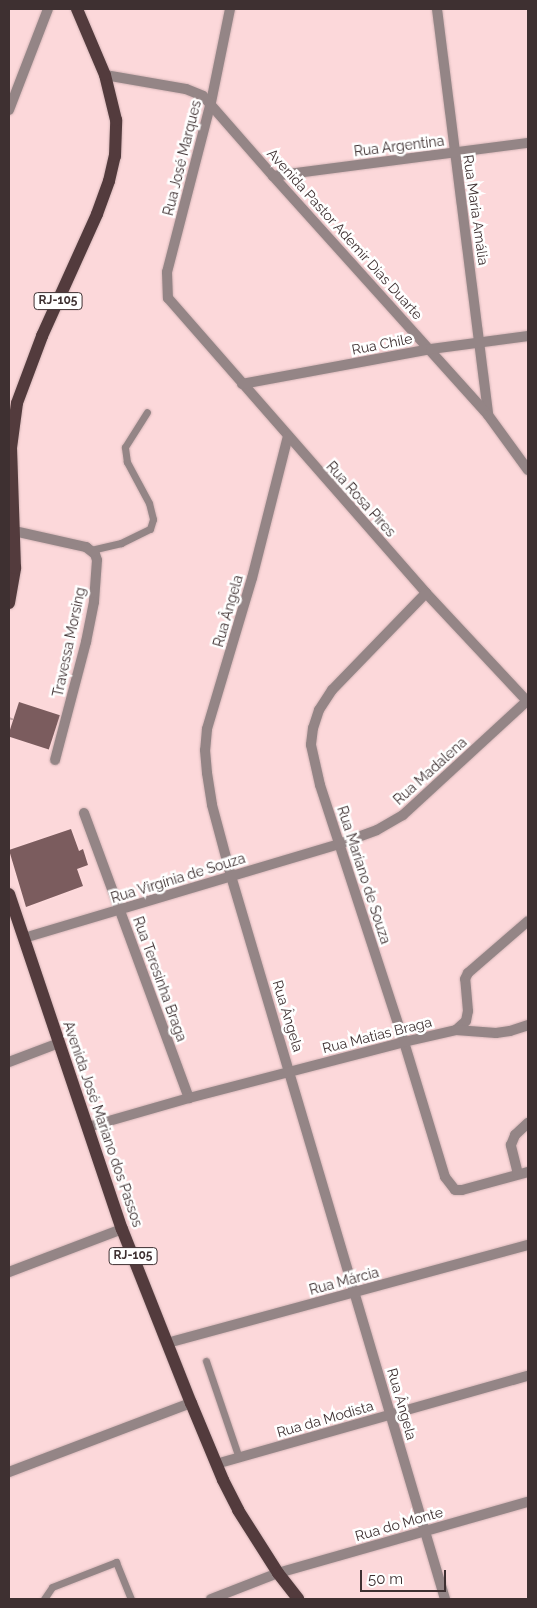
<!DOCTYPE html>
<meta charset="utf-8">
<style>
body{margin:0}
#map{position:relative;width:537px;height:1608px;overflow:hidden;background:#fcd8da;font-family:Raleway,sans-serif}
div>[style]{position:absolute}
.building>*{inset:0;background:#7b5c5e;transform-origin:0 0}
.path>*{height:2px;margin-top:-1px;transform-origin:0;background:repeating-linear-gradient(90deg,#c1a4a5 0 4px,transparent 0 6.5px)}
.roads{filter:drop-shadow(0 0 1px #d6b6b8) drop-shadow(0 0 1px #d6b6b8)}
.service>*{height:7px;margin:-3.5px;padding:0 3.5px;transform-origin:3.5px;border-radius:3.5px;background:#948586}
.minor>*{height:10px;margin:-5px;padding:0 5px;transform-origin:5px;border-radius:5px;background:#948586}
.tertiary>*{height:10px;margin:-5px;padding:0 5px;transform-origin:5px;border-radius:5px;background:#948586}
.primary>*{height:12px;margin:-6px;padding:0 6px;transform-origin:6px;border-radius:6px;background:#533b3d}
span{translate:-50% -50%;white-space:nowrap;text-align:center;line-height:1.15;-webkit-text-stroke:5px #fff;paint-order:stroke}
.shield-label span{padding:1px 4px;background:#fff;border:1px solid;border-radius:4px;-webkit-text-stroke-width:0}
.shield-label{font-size:12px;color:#3e3031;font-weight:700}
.street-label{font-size:14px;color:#3e3031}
.frame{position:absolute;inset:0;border:10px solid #3e3031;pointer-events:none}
.scale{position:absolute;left:360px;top:1570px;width:86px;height:22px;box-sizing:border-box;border:2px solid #3e3031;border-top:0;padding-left:6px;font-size:15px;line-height:18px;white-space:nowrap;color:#3e3031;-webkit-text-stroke:4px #fff;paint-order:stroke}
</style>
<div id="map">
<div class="building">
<div style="left:19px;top:702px;width:43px;height:36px;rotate:18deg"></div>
<div style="clip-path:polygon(71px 829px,79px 851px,83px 849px,88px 865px,77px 869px,83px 886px,26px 907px,9px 850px)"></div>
</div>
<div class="path">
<div style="left:9px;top:718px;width:5px;rotate:22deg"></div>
</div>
<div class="roads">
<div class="service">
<div style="left:91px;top:550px;width:31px;rotate:-13deg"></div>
<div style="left:121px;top:543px;width:32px;rotate:-26deg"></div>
<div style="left:150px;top:529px;width:10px;rotate:-73deg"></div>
<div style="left:153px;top:519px;width:16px;rotate:-104deg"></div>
<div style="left:149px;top:503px;width:47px;rotate:-118.2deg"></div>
<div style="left:127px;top:462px;width:15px;rotate:-98deg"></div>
<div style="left:125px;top:447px;width:41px;rotate:-57.8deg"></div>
<div style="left:206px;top:1361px;width:102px;rotate:71.2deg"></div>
<div style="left:44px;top:1599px;width:14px;rotate:-56deg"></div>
<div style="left:52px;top:1587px;width:69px;rotate:-21.3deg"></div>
<div style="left:116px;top:1562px;width:40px;rotate:68deg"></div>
</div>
<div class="minor">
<div style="left:230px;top:9px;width:95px;rotate:101.5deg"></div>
<div style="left:211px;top:102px;width:176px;rotate:104.5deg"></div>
<div style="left:167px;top:272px;width:26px;rotate:88deg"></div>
<div style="left:168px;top:298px;width:392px;rotate:48.8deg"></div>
<div style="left:426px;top:593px;width:149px;rotate:46.9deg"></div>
<div style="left:437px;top:9px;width:409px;rotate:82.8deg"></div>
<div style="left:273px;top:176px;width:321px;rotate:48deg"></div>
<div style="left:488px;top:415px;width:68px;rotate:54deg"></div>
<div style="left:242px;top:384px;width:192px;rotate:-10.5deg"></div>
<div style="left:431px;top:349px;width:98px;rotate:-7.6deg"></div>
<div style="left:288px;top:436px;width:146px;rotate:104.2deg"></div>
<div style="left:252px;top:578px;width:158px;rotate:106.6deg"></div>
<div style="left:207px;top:729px;width:21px;rotate:95deg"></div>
<div style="left:205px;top:750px;width:23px;rotate:85deg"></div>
<div style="left:207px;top:773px;width:32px;rotate:81deg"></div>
<div style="left:212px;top:805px;width:73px;rotate:75deg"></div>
<div style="left:231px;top:876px;width:754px;rotate:73.51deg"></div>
<div style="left:14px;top:531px;width:74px;rotate:12.5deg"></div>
<div style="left:86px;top:547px;width:11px;rotate:38deg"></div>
<div style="left:95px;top:554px;width:6px;rotate:72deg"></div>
<div style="left:97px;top:560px;width:42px;rotate:94.1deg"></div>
<div style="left:94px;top:602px;width:41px;rotate:101.3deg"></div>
<div style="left:86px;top:642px;width:122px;rotate:104.7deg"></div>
<div style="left:426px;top:593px;width:135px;rotate:134.1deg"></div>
<div style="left:332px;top:690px;width:24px;rotate:123deg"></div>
<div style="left:319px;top:710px;width:19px;rotate:108deg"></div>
<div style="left:313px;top:728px;width:17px;rotate:97deg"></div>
<div style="left:311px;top:745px;width:41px;rotate:77.3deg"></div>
<div style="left:320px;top:785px;width:270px;rotate:71.9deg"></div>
<div style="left:404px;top:1042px;width:141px;rotate:73.1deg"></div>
<div style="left:445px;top:1177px;width:16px;rotate:52deg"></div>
<div style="left:455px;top:1190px;width:7px"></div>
<div style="left:462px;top:1190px;width:68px;rotate:-15.3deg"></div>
<div style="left:84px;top:813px;width:304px;rotate:69.8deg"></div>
<div style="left:24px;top:938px;width:329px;rotate:-16.6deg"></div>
<div style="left:339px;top:844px;width:40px;rotate:-20.2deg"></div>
<div style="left:377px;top:830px;width:30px;rotate:-30deg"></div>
<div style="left:403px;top:815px;width:170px;rotate:-42.6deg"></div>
<div style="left:456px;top:1030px;width:13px;rotate:-42deg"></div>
<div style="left:466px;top:1021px;width:10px;rotate:-79deg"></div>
<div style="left:468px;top:1011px;width:32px;rotate:-95deg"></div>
<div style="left:465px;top:979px;width:7px;rotate:-63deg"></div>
<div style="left:468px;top:973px;width:79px;rotate:-40.9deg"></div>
<div style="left:9px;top:1062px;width:53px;rotate:-20.8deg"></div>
<div style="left:88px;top:1127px;width:105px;rotate:-16deg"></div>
<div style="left:189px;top:1098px;width:222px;rotate:-14.6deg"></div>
<div style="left:404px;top:1042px;width:53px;rotate:-13deg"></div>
<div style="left:456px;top:1030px;width:40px;rotate:4.3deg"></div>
<div style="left:496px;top:1033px;width:14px;rotate:-8deg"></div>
<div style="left:510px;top:1031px;width:19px;rotate:-18deg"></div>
<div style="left:518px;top:1174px;width:30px;rotate:-104deg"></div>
<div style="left:511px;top:1145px;width:11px;rotate:-68deg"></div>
<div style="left:515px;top:1135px;width:18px;rotate:-43deg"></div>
<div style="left:9px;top:1272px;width:121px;rotate:-20.8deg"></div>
<div style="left:167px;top:1343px;width:374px;rotate:-15.2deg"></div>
<div style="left:216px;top:1464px;width:324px;rotate:-15.8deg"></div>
<div style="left:9px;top:1472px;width:195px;rotate:-20.8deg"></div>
<div style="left:211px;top:1599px;width:72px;rotate:-21.2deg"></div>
<div style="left:278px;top:1573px;width:260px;rotate:-15.9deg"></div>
</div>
<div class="tertiary">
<div style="left:105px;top:75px;width:82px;rotate:9.8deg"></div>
<div style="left:186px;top:89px;width:18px;rotate:22deg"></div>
<div style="left:203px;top:96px;width:106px;rotate:48.8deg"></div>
<div style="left:273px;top:176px;width:257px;rotate:-7.4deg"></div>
<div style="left:9px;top:110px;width:108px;rotate:-68.9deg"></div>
</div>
<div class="primary">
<div style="left:9px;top:603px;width:36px;rotate:-80deg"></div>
<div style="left:15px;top:568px;width:120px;rotate:-91.9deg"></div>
<div style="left:11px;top:448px;width:45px;rotate:-82.4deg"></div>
<div style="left:17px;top:403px;width:72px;rotate:-69.5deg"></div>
<div style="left:42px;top:336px;width:134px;rotate:-65.7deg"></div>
<div style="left:97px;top:214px;width:35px;rotate:-70deg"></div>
<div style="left:109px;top:181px;width:26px;rotate:-77deg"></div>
<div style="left:115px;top:156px;width:36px;rotate:-88deg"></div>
<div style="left:116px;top:120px;width:46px;rotate:-103.7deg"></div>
<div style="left:105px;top:75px;width:72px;rotate:-113deg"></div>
<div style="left:9px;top:894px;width:354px;rotate:71.4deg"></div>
<div style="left:122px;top:1229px;width:187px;rotate:68.4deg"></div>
<div style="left:191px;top:1403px;width:83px;rotate:67.4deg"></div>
<div style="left:223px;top:1480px;width:34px;rotate:63deg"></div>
<div style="left:238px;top:1510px;width:75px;rotate:57.6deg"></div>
<div style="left:278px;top:1573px;width:33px;rotate:52deg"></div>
</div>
</div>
<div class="shield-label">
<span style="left:58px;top:301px">RJ-105</span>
<span style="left:133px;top:1256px">RJ-105</span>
</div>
<div class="street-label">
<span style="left:399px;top:146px;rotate:-7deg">Rua Argentina</span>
<span style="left:182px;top:158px;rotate:-76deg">Rua José Marques</span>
<span style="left:476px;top:210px;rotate:82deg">Rua Maria Amália</span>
<span style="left:345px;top:234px;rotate:48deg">Avenida Pastor Ademir Dias Duarte</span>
<span style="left:382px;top:344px;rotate:-11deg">Rua Chile</span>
<span style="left:361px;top:499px;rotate:48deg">Rua Rosa Pires</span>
<span style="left:228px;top:611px;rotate:-74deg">Rua Ângela</span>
<span style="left:69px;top:642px;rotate:-78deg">Travessa Morsing</span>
<span style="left:430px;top:771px;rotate:-42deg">Rua Madalena</span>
<span style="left:364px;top:875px;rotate:72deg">Rua Mariano de Souza</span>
<span style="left:178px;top:878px;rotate:-17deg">Rua Virgínia de Souza</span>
<span style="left:160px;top:979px;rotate:70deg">Rua Teresinha Braga</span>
<span style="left:288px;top:1016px;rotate:73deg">Rua Ângela</span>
<span style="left:377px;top:1035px;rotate:-14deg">Rua Matias Braga</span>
<span style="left:103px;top:1124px;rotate:71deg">Avenida José Mariano dos Passos</span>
<span style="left:344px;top:1281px;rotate:-15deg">Rua Márcia</span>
<span style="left:402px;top:1404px;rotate:74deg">Rua Ângela</span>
<span style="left:325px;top:1419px;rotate:-16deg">Rua da Modista</span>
<span style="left:399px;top:1524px;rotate:-16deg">Rua do Monte</span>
</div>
<div class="frame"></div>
<div class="scale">50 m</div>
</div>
